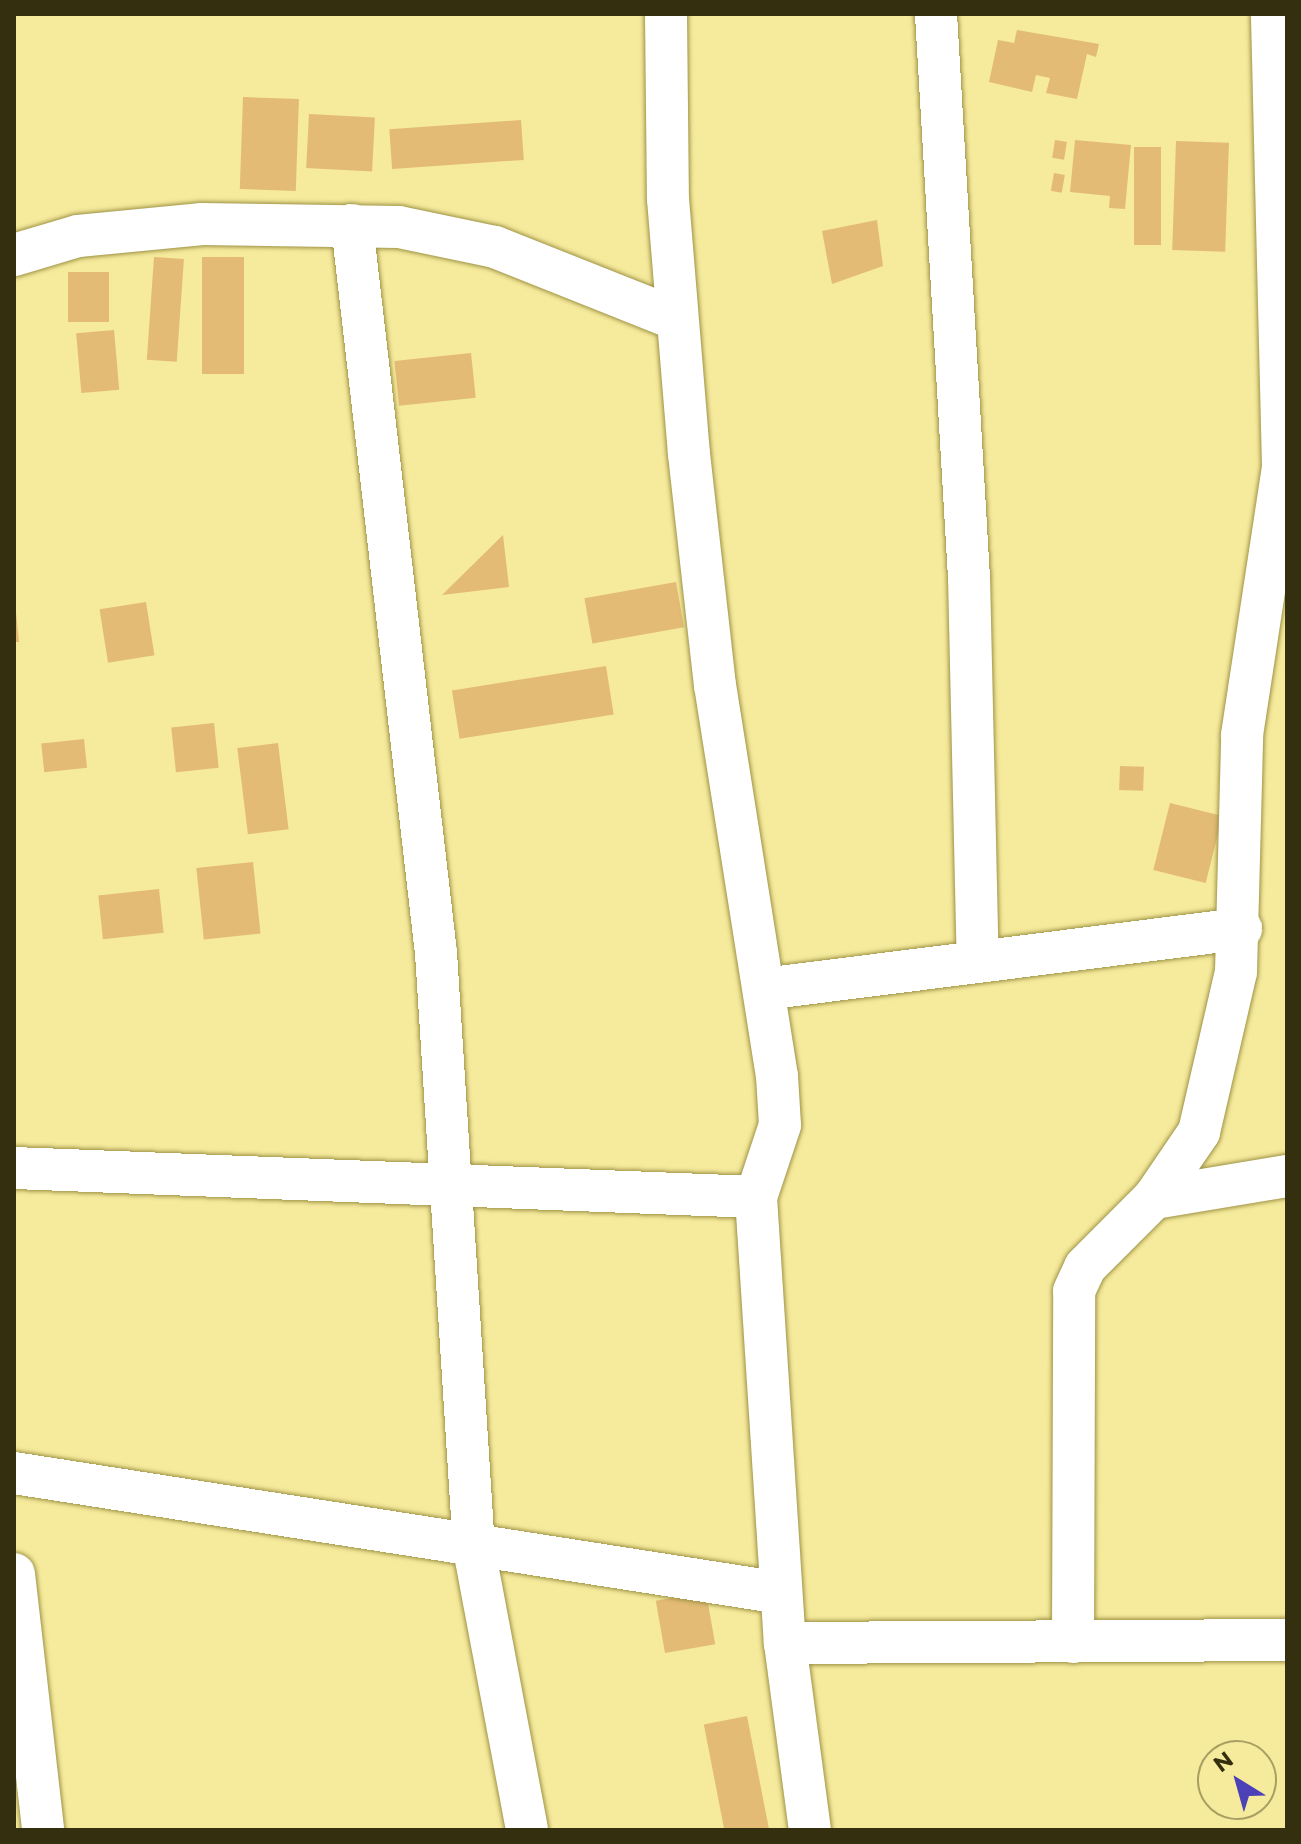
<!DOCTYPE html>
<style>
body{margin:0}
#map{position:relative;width:1301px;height:1844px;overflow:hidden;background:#f6ea9c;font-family:Montserrat,sans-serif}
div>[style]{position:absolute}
.building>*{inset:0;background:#e3bb75;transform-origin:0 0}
.roads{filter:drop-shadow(0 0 2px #9e9346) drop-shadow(0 0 2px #9e9346)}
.minor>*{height:42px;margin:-21px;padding:0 21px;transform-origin:21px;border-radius:21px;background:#fff}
span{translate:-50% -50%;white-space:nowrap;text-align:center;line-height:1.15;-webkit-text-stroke:6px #f6ea9c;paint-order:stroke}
.frame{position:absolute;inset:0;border:16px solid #342f0e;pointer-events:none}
.north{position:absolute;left:1197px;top:1740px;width:80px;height:80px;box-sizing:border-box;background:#f6ea9c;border:2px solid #a89f63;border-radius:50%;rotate:323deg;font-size:22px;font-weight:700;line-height:32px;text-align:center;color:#342f0e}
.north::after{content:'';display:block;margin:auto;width:28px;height:36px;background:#4c41b7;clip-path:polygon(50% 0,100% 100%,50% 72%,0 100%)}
</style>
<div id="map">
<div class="building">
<div style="clip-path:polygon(1017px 30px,1099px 44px,1096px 57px,1087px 54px,1077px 99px,1046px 93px,1050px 78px,1036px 75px,1032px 92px,989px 82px,998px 40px,1014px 43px)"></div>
<div style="left:243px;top:97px;width:56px;height:92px;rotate:2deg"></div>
<div style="left:309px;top:114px;width:66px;height:54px;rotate:3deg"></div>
<div style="left:521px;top:120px;width:40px;height:132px;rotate:86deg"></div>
<div style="left:1055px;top:140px;width:12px;height:18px;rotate:9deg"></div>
<div style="clip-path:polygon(1075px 140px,1131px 145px,1125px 209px,1109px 208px,1110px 196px,1070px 192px)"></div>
<div style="left:1176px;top:141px;width:53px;height:109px;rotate:2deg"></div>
<div style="left:1134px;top:147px;width:27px;height:98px"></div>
<div style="left:1054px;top:173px;width:11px;height:18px;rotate:10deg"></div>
<div style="clip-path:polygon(877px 220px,883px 266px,832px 284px,822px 231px)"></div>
<div style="left:154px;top:257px;width:30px;height:103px;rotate:4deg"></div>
<div style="left:202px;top:257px;width:42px;height:117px"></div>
<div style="left:68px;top:272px;width:41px;height:50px"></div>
<div style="left:114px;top:330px;width:60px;height:38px;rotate:85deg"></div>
<div style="left:471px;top:353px;width:45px;height:77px;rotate:84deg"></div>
<div style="clip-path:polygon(503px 535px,509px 587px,442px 595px)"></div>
<div style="left:676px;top:582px;width:46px;height:93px;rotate:80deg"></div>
<div style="left:146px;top:602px;width:54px;height:47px;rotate:81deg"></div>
<div style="clip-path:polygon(16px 612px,19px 642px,14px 642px)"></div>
<div style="left:606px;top:666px;width:49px;height:156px;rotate:81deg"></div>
<div style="left:214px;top:723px;width:45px;height:43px;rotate:84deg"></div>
<div style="left:84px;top:739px;width:29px;height:43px;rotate:84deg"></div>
<div style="left:278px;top:743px;width:87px;height:41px;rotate:83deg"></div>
<div style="left:1120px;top:766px;width:24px;height:24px;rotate:2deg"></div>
<div style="left:1170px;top:803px;width:54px;height:69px;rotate:14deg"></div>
<div style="left:253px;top:862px;width:72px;height:57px;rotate:84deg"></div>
<div style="left:159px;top:889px;width:44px;height:61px;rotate:84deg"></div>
<div style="left:706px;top:1592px;width:53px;height:51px;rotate:80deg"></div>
<div style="left:747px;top:1716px;width:116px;height:44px;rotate:79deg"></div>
</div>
<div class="roads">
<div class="minor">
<div style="left:666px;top:14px;width:185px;rotate:89.4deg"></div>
<div style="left:668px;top:199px;width:256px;rotate:85.3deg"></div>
<div style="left:689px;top:454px;width:232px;rotate:83.6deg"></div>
<div style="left:715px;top:685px;width:396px;rotate:81deg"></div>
<div style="left:777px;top:1076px;width:49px;rotate:86.5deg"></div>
<div style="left:780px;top:1125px;width:76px;rotate:108.4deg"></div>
<div style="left:756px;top:1197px;width:447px;rotate:86.3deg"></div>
<div style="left:785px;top:1643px;width:189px;rotate:82.4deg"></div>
<div style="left:936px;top:14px;width:564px;rotate:86.65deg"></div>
<div style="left:969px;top:577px;width:383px;rotate:88.7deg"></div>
<div style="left:352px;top:225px;width:733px;rotate:83.42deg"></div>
<div style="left:436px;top:953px;width:597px;rotate:86.35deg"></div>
<div style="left:474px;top:1549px;width:286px;rotate:79.3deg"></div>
<div style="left:14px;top:255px;width:67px;rotate:-16.5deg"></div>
<div style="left:78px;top:236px;width:125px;rotate:-5.5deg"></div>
<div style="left:202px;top:224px;width:197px;rotate:0.9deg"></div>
<div style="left:399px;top:227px;width:98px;rotate:11.8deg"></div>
<div style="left:495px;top:247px;width:195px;rotate:21.7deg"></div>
<div style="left:764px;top:989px;width:481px;rotate:-7.2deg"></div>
<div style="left:14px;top:1168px;width:743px;rotate:2.24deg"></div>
<div style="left:1154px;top:1198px;width:135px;rotate:-9.4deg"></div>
<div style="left:14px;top:1473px;width:776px;rotate:8.89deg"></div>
<div style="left:14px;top:1574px;width:258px;rotate:83.5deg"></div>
<div style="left:1073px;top:1642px;width:351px;rotate:-89.8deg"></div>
<div style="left:1074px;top:1291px;width:26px;rotate:-65deg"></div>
<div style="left:1085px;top:1267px;width:98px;rotate:-45deg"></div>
<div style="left:1154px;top:1198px;width:80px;rotate:-55.7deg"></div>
<div style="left:1199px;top:1132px;width:164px;rotate:-77deg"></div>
<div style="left:1236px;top:972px;width:237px;rotate:-88.5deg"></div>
<div style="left:1242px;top:735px;width:271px;rotate:-81.3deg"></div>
<div style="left:1283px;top:467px;width:453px;rotate:-91.4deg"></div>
<div style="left:785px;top:1643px;width:502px;rotate:-0.34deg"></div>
</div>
</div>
<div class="frame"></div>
<div class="north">N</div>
</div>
